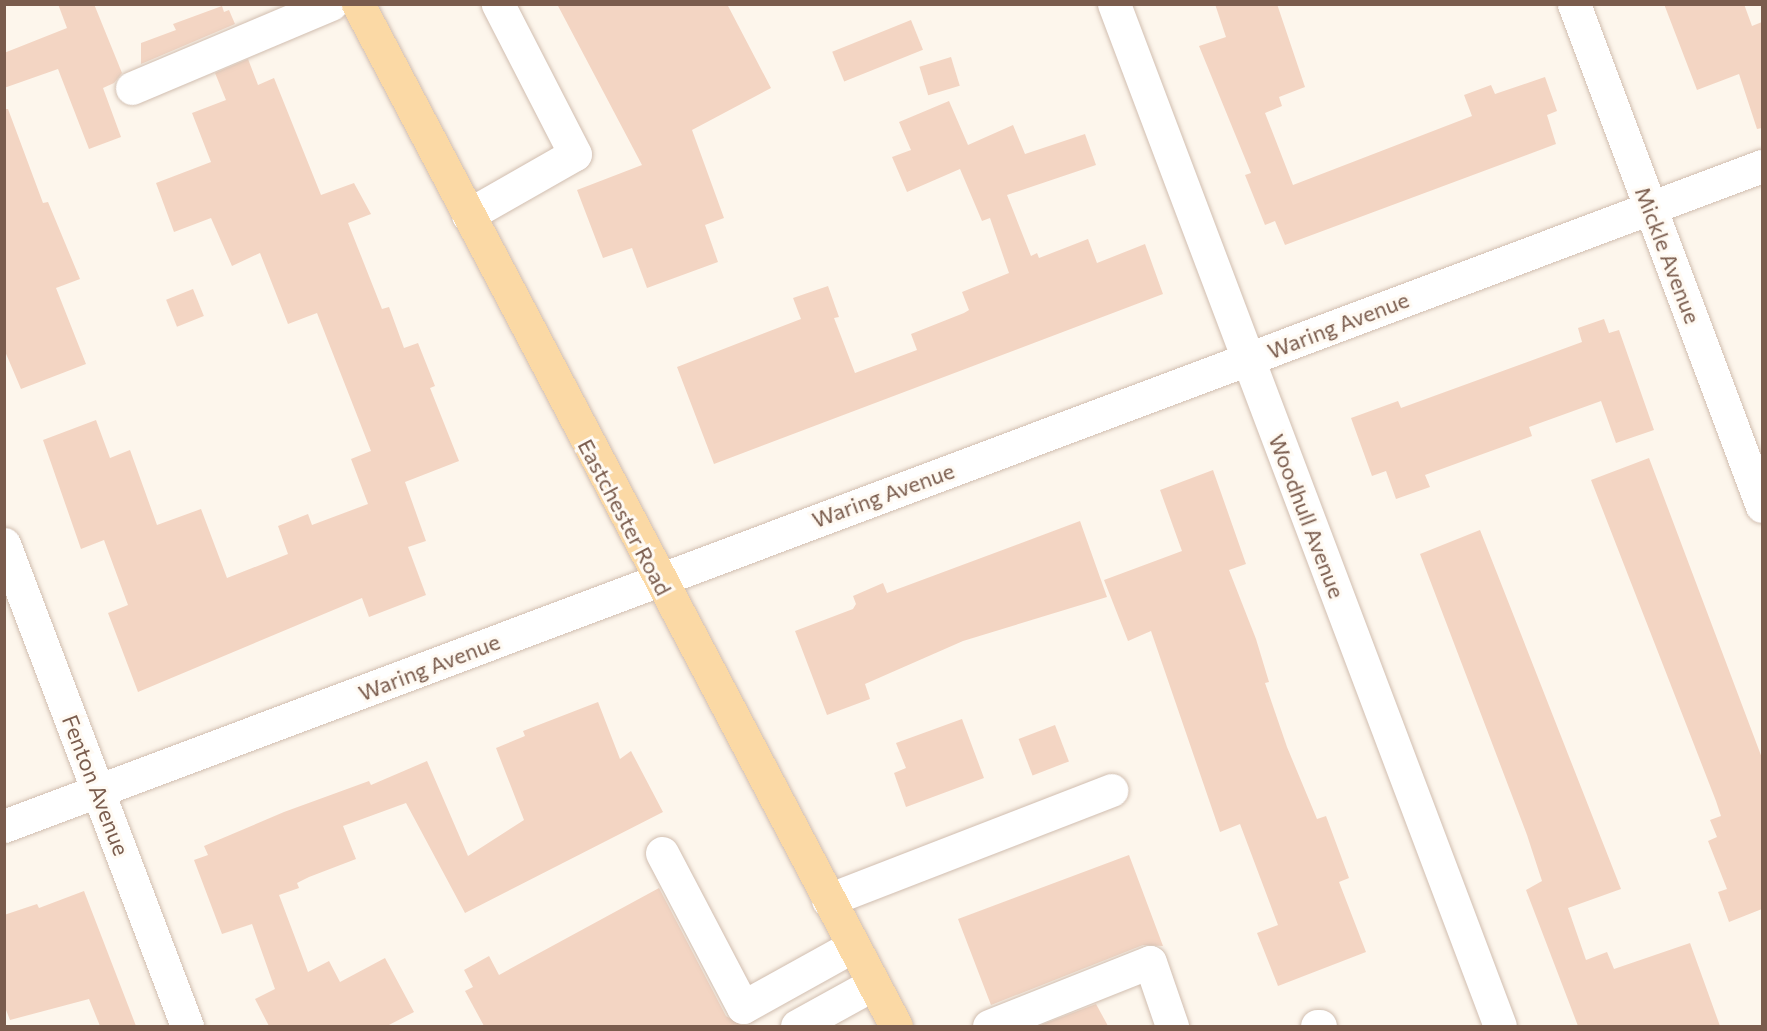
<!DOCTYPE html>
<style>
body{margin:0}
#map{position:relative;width:1767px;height:1031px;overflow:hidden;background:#fdf6ec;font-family:Commissioner,sans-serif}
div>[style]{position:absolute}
.building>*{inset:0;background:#f3d5c3;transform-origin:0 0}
.roads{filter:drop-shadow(0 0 2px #d1beb0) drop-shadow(0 0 2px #d1beb0)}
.minor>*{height:33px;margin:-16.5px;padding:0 16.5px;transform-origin:16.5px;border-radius:16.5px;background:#fff}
.major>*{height:33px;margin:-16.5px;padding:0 16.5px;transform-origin:16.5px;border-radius:16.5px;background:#fbd9a5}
span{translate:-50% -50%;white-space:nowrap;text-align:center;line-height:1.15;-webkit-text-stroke:6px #fffaf3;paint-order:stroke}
.street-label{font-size:22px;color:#7a5c4d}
.frame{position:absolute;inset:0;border:6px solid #7a5c4d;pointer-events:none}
</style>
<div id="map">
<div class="building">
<div style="clip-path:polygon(58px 4px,94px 4px,122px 73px,114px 83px,103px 88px,121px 137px,89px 149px,58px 69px,4px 88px,4px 53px,67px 28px)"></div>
<div style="clip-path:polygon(557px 4px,727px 4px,771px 88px,692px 130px,724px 218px,705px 225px,718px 262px,647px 288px,632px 248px,603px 258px,577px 190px,642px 165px)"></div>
<div style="clip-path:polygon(1215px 4px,1277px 4px,1305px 87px,1279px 97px,1282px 106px,1265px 113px,1293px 185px,1472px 116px,1464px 95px,1491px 85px,1495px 94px,1545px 77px,1557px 111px,1547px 115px,1556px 144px,1285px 245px,1275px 221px,1265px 225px,1245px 175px,1251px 173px,1199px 46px,1226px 37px)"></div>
<div style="clip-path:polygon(1664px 4px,1744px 4px,1752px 26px,1762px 22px,1762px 128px,1757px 129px,1739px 74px,1697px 90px)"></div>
<div style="clip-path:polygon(222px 6px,224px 12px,229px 10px,235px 24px,141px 64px,141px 43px,176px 30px,173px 24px)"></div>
<div style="left:911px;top:20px;width:32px;height:85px;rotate:68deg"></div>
<div style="left:951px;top:57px;width:30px;height:33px;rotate:73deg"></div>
<div style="clip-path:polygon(248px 59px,258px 85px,274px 78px,321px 195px,354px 183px,371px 214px,348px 223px,382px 309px,389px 307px,404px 348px,418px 343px,435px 386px,430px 388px,459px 461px,405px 482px,426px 541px,408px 547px,426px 595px,369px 617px,362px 598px,138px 692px,108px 613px,128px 605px,104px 540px,81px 549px,43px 440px,96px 420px,110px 458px,130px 450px,157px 525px,201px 509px,227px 578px,288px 554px,278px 526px,308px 514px,312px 525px,368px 504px,351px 459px,371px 451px,317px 313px,288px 324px,260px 253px,232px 266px,211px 218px,174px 232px,156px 183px,211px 162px,192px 113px,226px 100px,215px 73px)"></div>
<div style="clip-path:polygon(949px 101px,968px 145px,1013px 125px,1025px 154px,1085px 134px,1096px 165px,1007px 195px,1031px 256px,1037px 253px,1039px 258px,1088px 239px,1097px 263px,1145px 244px,1163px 294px,714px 464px,677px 367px,801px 319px,793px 298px,828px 286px,839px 317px,834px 318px,855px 373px,917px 350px,911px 334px,964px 313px,969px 310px,962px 292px,1009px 273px,990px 218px,982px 221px,960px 169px,907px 192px,892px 157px,911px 150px,899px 122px)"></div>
<div style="clip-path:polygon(4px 109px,8px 109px,43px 203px,48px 202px,80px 279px,56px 288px,86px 364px,21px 389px,4px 349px)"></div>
<div style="left:193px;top:289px;width:29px;height:29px;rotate:68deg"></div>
<div style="clip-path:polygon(1604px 319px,1609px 333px,1619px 330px,1654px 430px,1616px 443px,1601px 401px,1529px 427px,1532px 436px,1425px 475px,1430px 487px,1396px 499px,1386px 471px,1372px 476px,1351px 418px,1398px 401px,1401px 408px,1582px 342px,1578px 328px)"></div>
<div style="clip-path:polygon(1649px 458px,1762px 758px,1762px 909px,1729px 922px,1718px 892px,1727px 889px,1708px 841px,1717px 837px,1710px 820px,1721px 816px,1716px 801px,1591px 480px)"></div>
<div style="clip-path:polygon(1213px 470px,1246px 564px,1229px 570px,1256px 639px,1269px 682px,1265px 683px,1287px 747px,1317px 819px,1326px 816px,1349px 878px,1339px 882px,1366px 952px,1278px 986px,1257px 933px,1278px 925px,1240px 824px,1220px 832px,1151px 631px,1128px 641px,1104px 580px,1182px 551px,1160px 490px)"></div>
<div style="clip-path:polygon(1080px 521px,1107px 597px,963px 641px,865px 684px,870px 699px,827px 715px,795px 631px,853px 609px,856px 604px,853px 596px,883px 583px,887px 593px)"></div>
<div style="clip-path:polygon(1480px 530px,1621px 889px,1568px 908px,1586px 960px,1607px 952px,1614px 969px,1690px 943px,1720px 1026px,1578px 1026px,1526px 890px,1542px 881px,1527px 835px,1420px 554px)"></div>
<div style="clip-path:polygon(598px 702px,620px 759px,631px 751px,663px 812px,465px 913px,406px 803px,343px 826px,356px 859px,309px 877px,297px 883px,299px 888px,279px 895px,308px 972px,329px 961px,340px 982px,385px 958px,414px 1012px,387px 1026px,269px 1026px,255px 999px,275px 989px,252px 924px,222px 934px,194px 860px,208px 855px,204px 846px,284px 812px,369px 781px,371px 785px,427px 761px,468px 856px,524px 820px,496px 748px,525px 736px,523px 731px)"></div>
<div style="clip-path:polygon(962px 719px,984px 778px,906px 807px,894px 773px,906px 768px,896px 743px)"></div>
<div style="left:1055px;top:725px;width:39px;height:39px;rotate:69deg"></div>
<div style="clip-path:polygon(1129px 855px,1163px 946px,1143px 945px,991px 1005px,958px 919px)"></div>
<div style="clip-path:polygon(659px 888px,726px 1016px,743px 1026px,484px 1026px,465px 991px,473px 987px,464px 970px,489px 956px,499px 975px)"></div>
<div style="clip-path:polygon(84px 891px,136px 1026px,100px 1026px,89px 999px,10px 1020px,4px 1005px,4px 915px,37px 904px,39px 908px)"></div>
<div style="clip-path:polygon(1096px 1004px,1108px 1026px,1038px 1026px)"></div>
</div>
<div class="roads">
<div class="minor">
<div style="left:1114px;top:4px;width:1092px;rotate:69.31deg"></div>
<div style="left:1574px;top:4px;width:536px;rotate:69.47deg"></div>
<div style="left:132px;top:88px;width:216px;rotate:-22.9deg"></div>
<div style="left:468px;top:215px;width:123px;rotate:-29.7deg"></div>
<div style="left:575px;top:154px;width:169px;rotate:-117.2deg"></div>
<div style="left:4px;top:544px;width:516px;rotate:69.21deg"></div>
<div style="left:4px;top:826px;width:1878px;rotate:-20.58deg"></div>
<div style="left:662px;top:853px;width:174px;rotate:62.3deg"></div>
<div style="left:743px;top:1007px;width:126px;rotate:-29deg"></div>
<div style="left:828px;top:900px;width:304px;rotate:-21.2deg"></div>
<div style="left:797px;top:1026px;width:87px;rotate:-28.9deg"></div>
<div style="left:989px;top:1026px;width:173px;rotate:-21.7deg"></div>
<div style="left:1150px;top:962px;width:68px;rotate:71deg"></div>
<div style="left:1317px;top:1026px;width:3px"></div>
</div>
<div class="major">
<div style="left:358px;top:4px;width:1155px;rotate:62.24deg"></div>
</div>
</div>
<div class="street-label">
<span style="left:1668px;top:255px;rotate:69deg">Mickle Avenue</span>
<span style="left:1338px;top:325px;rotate:-21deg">Waring Avenue</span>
<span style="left:883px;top:495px;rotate:-20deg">Waring Avenue</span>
<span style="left:1307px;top:516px;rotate:69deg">Woodhull Avenue</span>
<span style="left:625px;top:517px;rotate:62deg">Eastchester Road</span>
<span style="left:429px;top:667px;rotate:-21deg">Waring Avenue</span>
<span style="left:96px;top:785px;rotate:69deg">Fenton Avenue</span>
</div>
<div class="frame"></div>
</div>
